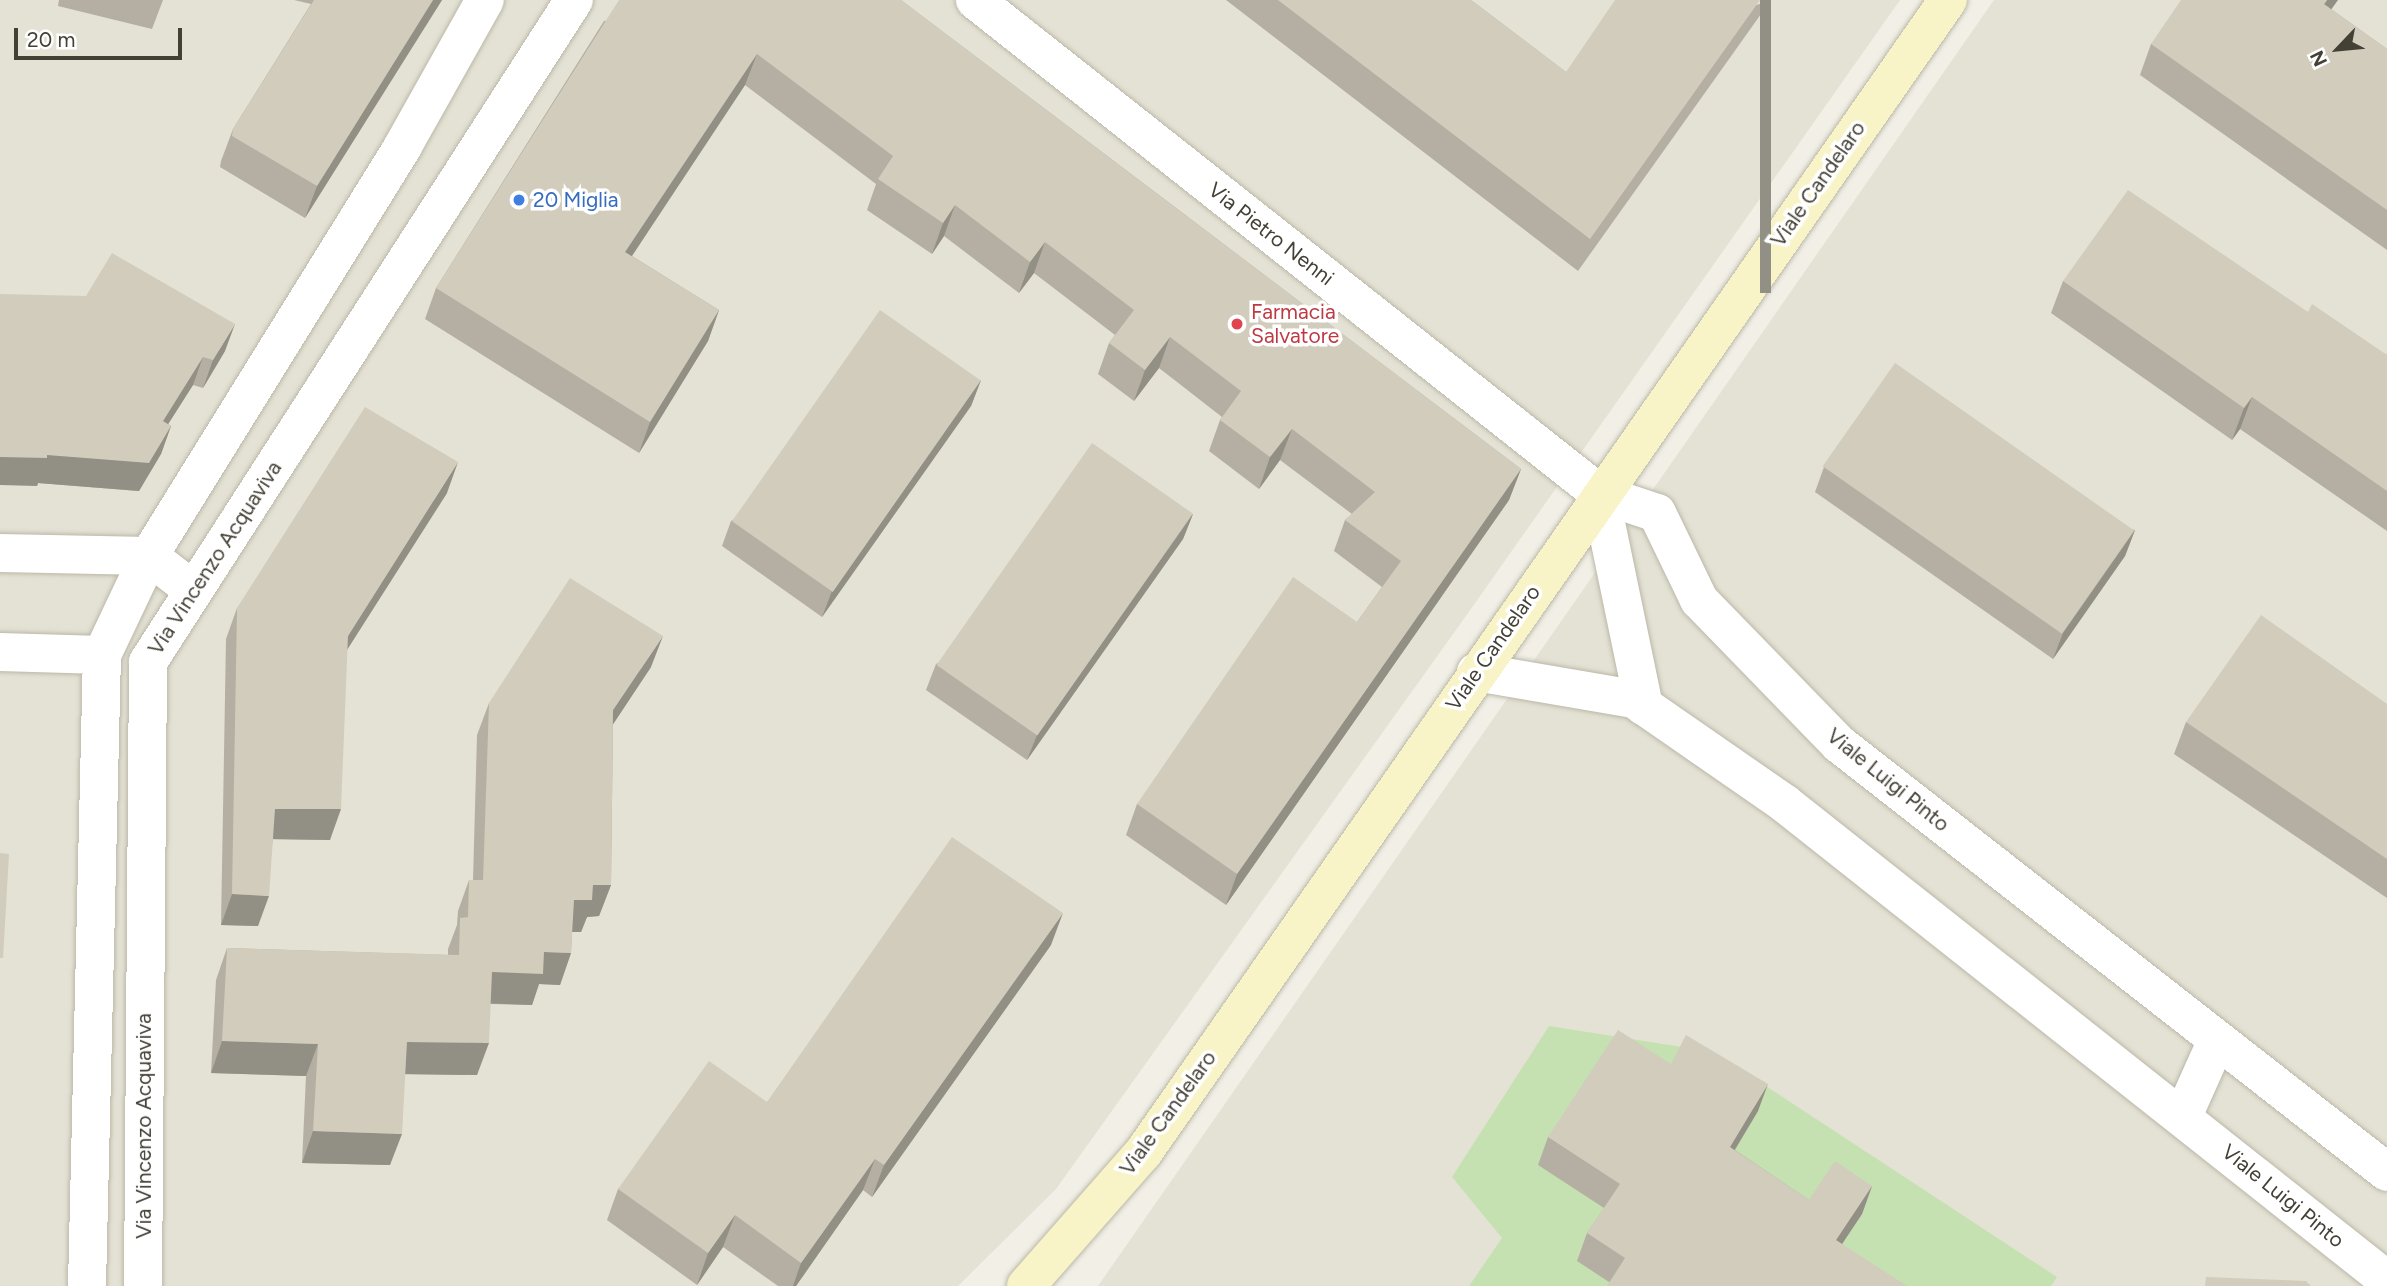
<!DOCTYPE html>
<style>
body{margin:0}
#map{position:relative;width:2387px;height:1286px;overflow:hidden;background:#f1efe6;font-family:Figtree,sans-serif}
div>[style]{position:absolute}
.residential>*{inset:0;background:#e4e2d4}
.green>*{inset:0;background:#c5e1b2}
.roads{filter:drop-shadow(0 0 2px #bbb8a9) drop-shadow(0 0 2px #bbb8a9)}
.minor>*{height:38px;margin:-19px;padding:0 19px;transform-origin:19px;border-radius:19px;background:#fff}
.secondary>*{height:38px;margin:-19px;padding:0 19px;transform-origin:19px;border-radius:19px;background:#f8f4c8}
.wall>*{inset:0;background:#b4afa2}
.shaded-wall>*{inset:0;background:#928f84;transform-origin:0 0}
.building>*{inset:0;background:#d1ccbc;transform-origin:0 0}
.dots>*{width:19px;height:19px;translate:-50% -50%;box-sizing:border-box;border:4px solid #fff;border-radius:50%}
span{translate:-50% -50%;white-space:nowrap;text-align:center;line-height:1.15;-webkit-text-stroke:7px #fff;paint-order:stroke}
.street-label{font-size:21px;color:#434036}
.shop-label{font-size:21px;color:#366cbe}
.left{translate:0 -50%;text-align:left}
.health-label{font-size:21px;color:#be3a42}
.north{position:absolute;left:2303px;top:14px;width:70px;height:70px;-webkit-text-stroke:5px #fff;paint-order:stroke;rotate:244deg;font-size:19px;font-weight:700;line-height:28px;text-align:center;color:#434036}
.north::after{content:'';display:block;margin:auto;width:24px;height:32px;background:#434036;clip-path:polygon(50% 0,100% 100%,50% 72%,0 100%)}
.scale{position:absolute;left:14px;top:28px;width:168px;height:32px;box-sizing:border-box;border:4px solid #434036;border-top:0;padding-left:9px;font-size:21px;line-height:24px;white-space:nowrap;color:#434036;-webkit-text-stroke:5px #fff;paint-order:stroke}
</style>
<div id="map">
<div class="residential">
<div style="clip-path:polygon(0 0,1900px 0,1473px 606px,1056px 1189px,958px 1286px,0 1286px)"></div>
<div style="clip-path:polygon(1994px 0,2387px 0,2387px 1286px,1098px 1286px)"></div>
</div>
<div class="green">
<div style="clip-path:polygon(1549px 1026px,1714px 1052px,2057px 1277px,2051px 1286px,1469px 1286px,1502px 1238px,1452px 1177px)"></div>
</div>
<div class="roads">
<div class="minor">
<div style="left:975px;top:0;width:797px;rotate:38.32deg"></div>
<div style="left:1600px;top:494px;width:60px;rotate:18.4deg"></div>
<div style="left:1657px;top:513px;width:97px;rotate:64.2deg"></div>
<div style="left:1699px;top:600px;width:201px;rotate:45.8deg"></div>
<div style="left:1839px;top:744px;width:695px;rotate:37.99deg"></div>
<div style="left:1600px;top:494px;width:217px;rotate:78.3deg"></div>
<div style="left:0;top:553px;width:149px;rotate:1.2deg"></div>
<div style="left:149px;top:556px;width:56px;rotate:37.7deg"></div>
<div style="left:0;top:652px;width:102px;rotate:1.7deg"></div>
<div style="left:1476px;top:672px;width:160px;rotate:9.7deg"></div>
<div style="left:1634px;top:699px;width:12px;rotate:35deg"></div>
<div style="left:1644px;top:706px;width:170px;rotate:34.7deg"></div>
<div style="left:1784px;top:803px;width:769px;rotate:38.35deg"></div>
<div style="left:2183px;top:1116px;width:83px;rotate:-65.9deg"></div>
<div style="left:87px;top:1286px;width:631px;rotate:-88.64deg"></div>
<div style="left:102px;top:655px;width:110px;rotate:-64.6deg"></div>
<div style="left:149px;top:556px;width:482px;rotate:-58.2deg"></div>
<div style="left:403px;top:146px;width:167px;rotate:-60.7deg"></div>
<div style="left:143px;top:1286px;width:624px;rotate:-89.54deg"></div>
<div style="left:148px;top:662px;width:787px;rotate:-57.24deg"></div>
</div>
<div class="secondary">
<div style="left:1026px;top:1286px;width:177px;rotate:-48.7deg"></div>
<div style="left:1143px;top:1153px;width:1406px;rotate:-55.08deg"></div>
</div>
</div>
<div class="wall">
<div style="clip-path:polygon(59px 0,163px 0,152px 29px,58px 6px)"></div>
<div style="clip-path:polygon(294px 0,442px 0,305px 218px,220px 167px,221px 161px,233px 129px,311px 4px)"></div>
<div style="clip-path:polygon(901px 0,1521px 469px,1509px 500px,1226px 905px,1126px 835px,1137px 804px,1357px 622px,1382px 587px,1334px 551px,1345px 520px,1352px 514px,1280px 460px,1259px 489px,1209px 451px,1220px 420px,1222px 417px,1159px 368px,1134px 401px,1098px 374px,1109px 343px,1115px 335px,1034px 273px,1019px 293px,944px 236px,932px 254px,867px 210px,876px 184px,745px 85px,632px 256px,719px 310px,708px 341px,639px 453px,425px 319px,436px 288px,604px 21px)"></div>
<div style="clip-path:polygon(1226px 0,1471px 0,1566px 72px,1771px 0,1578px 271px)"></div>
<div style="clip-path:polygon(2331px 9px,2387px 49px,2387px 250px,2140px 75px,2151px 44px)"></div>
<div style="clip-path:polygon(2063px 281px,2308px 312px,2387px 355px,2387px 531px,2240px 429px,2232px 440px,2051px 313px)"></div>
<div style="clip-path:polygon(0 294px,225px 351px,203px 388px,193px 385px,168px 424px,171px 426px,161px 454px,139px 491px,38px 483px,37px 486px)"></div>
<div style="clip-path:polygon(981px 380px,971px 406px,822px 617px,722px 546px,731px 521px)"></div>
<div style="clip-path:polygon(1824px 467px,2135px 530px,2125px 556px,2053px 659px,1815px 492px)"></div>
<div style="clip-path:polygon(447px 493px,347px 650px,330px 840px,273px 839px,258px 926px,221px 925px,226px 639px,237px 608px)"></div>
<div style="clip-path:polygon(1193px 514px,1183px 539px,1027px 760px,926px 690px,936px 664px)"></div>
<div style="clip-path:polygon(651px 667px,613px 724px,611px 885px,599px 916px,587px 917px,581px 932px,572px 932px,571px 953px,560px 985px,539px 984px,532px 1005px,490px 1004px,477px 1075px,405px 1074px,390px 1165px,302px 1163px,306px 1076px,211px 1073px,216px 980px,227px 948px,448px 955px,448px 949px,457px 925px,458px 911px,469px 880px,473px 880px,477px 735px,489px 703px)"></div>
<div style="clip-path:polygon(2387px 704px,2387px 898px,2174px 754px,2186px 722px)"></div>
<div style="clip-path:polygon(1051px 945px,872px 1197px,863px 1190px,796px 1286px,778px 1286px,723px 1247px,697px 1285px,607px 1220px,618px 1189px,767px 1102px)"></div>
<div style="clip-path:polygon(1671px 1064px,1758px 1111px,1735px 1150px,1809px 1200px,1872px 1186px,1862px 1214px,1842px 1244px,1609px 1282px,1577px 1261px,1587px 1233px,1604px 1208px,1538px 1165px,1548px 1137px)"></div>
</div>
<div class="shaded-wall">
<div style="clip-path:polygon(433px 0,442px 0,305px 218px,317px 186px)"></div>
<div style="left:1760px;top:0;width:11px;height:293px"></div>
<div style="clip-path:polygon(2327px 0,2338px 0,2313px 35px,2324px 4px)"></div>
<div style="clip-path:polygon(757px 54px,745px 85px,614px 283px,625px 252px)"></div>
<div style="clip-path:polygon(955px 205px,944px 236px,932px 254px,943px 223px)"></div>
<div style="clip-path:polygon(1045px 242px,1034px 273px,1019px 293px,1030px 262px)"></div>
<div style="clip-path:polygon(719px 310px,708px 341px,639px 453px,650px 422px)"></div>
<div style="clip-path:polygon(235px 324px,225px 351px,203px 388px,213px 360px)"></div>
<div style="clip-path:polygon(1170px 337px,1159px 368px,1134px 401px,1145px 370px)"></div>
<div style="clip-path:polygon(203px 357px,193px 385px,153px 448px,163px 421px)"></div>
<div style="clip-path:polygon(981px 380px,971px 406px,822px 617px,832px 591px)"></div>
<div style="clip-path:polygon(2252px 397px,2240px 429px,2232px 440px,2244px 408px)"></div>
<div style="clip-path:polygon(171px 426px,161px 454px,139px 491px,38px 483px,37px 486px,0 485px,0 457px,47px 455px)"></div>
<div style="clip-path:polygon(1292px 429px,1280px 460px,1259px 489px,1270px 457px)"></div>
<div style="clip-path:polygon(458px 462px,447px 493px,336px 667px,348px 636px)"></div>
<div style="clip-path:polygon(1521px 469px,1509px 500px,1226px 905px,1237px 874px)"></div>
<div style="clip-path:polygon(1193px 514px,1183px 539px,1027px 760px,1037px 735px)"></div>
<div style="clip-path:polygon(2135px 530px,2125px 556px,2053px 659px,2063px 633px)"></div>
<div style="clip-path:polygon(663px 636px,651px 667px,602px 741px,613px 710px)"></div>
<div style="clip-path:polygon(275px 809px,341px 809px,330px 840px,264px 839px)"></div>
<div style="clip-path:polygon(593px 885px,611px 885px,599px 916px,587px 917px,581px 932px,562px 932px,574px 900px)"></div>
<div style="clip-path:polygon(232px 894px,269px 896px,258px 926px,221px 925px)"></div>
<div style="clip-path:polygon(1063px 913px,1051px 945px,872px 1197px,884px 1165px)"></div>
<div style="clip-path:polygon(544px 952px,571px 953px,560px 985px,539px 984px,532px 1005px,480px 1003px,492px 972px)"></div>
<div style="clip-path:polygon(222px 1041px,318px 1044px,306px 1076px,211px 1073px)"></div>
<div style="clip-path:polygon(407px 1042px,489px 1043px,477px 1075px,395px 1074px)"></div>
<div style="clip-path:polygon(1768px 1084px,1758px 1111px,1720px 1174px,1730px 1147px)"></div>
<div style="clip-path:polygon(313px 1131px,402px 1134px,390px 1165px,302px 1163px)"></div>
<div style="clip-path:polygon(875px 1159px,863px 1190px,796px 1286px,793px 1286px,801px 1263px)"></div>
<div style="clip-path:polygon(1872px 1186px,1862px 1214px,1826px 1268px,1836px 1240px)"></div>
<div style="clip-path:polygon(735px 1215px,723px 1247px,697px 1285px,708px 1253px)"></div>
</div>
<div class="building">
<div style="clip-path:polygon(314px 0,433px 0,317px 186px,232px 136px,233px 129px)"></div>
<div style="clip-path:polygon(619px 0,901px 0,1521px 469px,1237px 874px,1137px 804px,1293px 577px,1357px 622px,1401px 561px,1345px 520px,1375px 492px,1292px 429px,1270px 457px,1220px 420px,1241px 391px,1170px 337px,1145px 370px,1109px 343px,1134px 310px,1045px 242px,1030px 262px,955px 205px,943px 223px,878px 179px,893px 156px,757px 54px,625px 252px,719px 310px,650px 422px,436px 288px)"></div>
<div style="clip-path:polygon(1278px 0,1471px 0,1566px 72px,1615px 0,1760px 0,1590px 239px)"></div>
<div style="clip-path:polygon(2181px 0,2327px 0,2324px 4px,2387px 49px,2387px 210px,2151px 44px)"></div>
<div style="clip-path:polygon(2128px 190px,2308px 312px,2312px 304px,2387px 355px,2387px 491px,2252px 397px,2244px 408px,2063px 281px)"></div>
<div style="clip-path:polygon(112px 253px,235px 324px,213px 360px,203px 357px,163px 421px,171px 426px,149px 463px,47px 455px,47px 458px,0 457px,0 294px,86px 296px)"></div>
<div style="left:880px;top:310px;width:123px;height:258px;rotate:35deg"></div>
<div style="left:1895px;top:363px;width:292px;height:126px;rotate:35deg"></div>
<div style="clip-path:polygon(365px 407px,458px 462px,348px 636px,341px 809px,275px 809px,269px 896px,232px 894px,237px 608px)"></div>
<div style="left:1092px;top:443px;width:123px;height:271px;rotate:35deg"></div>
<div style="clip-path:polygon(570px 578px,663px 636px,613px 710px,611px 885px,593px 885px,592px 900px,574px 900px,571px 953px,544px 952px,543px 974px,492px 972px,489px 1043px,407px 1042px,402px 1134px,313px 1131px,318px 1044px,222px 1041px,227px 948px,459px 955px,460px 918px,468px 917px,469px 880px,483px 880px,489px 703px)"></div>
<div style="clip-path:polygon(2261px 615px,2387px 704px,2387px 859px,2186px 722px)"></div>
<div style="clip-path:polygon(952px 837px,1063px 913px,884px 1165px,875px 1159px,801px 1263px,735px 1215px,708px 1253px,618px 1189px,709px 1061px,767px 1102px)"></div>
<div style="clip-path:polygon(0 853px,9px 854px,3px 958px,0 958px)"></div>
<div style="clip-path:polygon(1618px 1030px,1671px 1064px,1686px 1035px,1768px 1084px,1730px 1147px,1809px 1200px,1835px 1161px,1872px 1186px,1836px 1240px,1907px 1286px,1607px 1286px,1625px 1258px,1587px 1233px,1620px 1184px,1548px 1137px)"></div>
<div style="clip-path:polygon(2206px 1277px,2306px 1281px,2311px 1286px,2205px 1286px)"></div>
</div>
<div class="dots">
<div style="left:519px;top:200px;background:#3f7fe0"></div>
<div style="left:1237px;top:324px;background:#e0444e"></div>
</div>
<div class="street-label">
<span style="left:1818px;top:184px;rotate:-55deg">Viale Candelaro</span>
<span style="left:1271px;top:234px;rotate:38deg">Via Pietro Nenni</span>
<span style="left:215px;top:558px;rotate:-57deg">Via Vincenzo Acquaviva</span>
<span style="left:1493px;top:648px;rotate:-55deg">Viale Candelaro</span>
<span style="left:1888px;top:780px;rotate:39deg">Viale Luigi Pinto</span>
<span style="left:1168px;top:1113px;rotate:-54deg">Viale Candelaro</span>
<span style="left:144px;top:1126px;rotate:-90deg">Via Vincenzo Acquaviva</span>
<span style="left:2283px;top:1196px;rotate:39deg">Viale Luigi Pinto</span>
</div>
<div class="shop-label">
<span class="left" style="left:533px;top:200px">20 Miglia</span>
</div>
<div class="health-label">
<span class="left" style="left:1251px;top:324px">Farmacia<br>Salvatore</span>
</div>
<div class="north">N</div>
<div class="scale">20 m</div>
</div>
